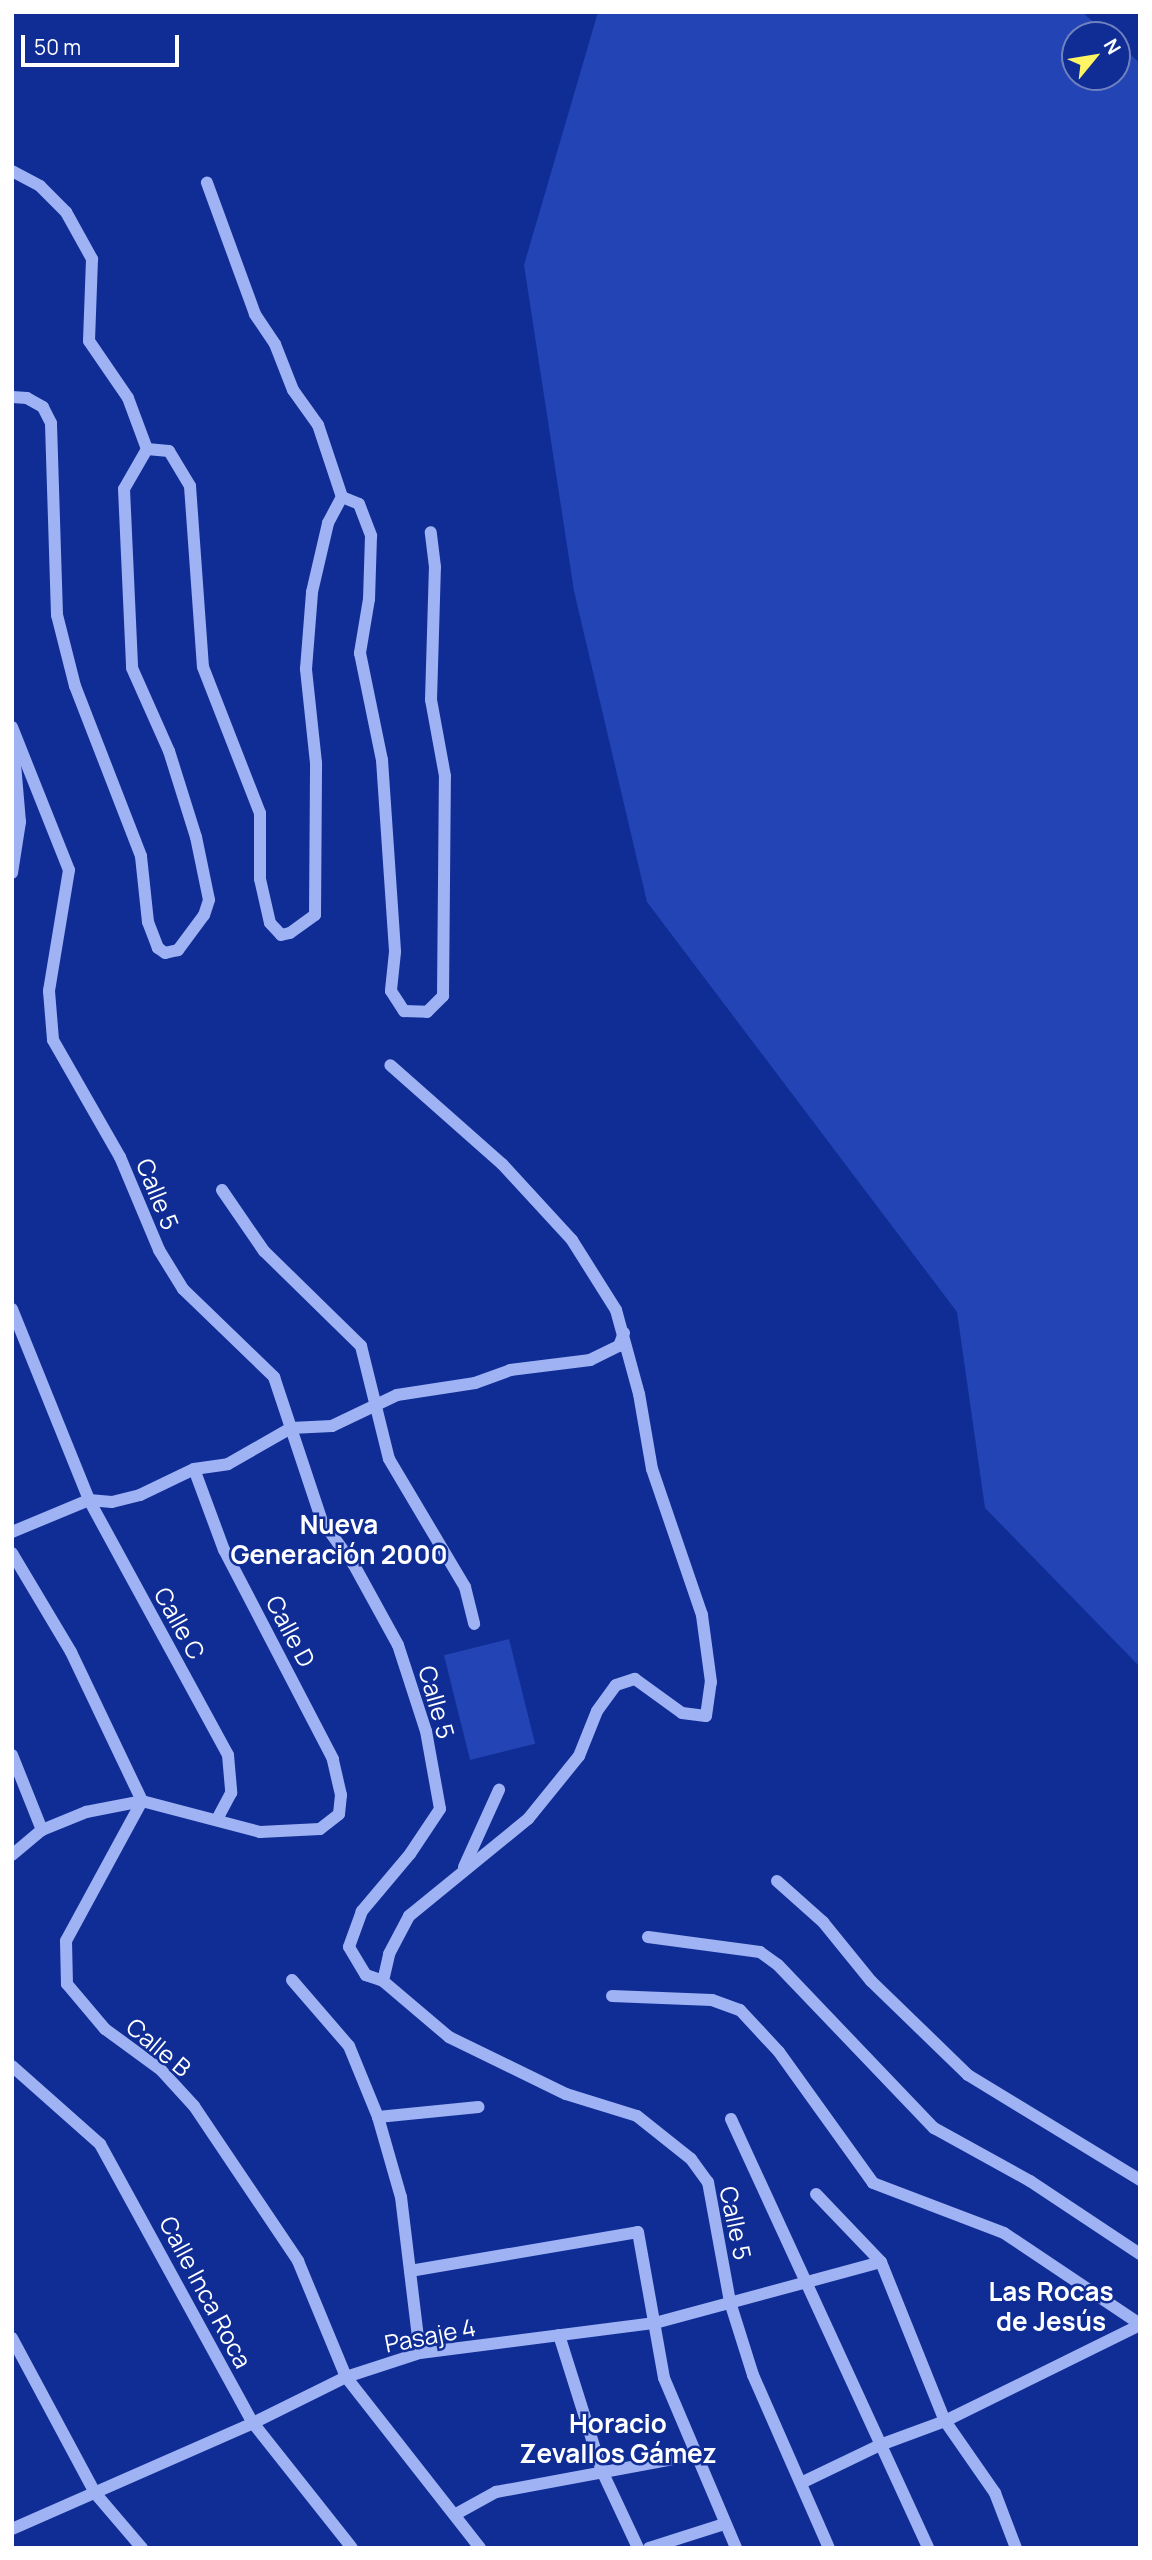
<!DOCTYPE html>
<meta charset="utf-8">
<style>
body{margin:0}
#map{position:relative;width:1152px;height:2560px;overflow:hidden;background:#102d95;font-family:Manrope,sans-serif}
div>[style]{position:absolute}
.green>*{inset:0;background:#2244b5;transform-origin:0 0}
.minor>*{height:12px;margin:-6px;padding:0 6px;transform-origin:6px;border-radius:6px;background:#9eb2f4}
span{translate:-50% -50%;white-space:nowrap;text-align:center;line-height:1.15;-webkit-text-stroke:5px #102d95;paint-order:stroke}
.street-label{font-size:24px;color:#fff}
.neighbourhood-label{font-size:26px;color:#fff;font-weight:700}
.frame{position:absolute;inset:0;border:14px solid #fff;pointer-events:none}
.north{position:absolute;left:1061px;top:21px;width:70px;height:70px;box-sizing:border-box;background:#102d95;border:2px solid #7081bf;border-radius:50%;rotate:60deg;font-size:19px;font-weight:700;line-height:28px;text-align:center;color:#fff}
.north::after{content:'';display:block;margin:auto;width:24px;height:32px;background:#fff461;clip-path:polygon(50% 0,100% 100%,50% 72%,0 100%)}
.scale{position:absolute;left:21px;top:35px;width:158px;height:32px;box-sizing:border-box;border:4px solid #fff;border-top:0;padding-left:9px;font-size:21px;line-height:24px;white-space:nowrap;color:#fff;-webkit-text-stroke:5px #102d95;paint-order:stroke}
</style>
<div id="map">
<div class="green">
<div style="clip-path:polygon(598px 12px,1082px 12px,1108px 35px,1075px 35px,1075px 77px,1117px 77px,1117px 43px,1140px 63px,1140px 1667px,985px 1508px,957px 1312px,647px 902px,574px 591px,524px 265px)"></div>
<div style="left:509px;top:1639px;width:108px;height:67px;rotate:76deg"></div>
</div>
<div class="minor">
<div style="left:12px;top:171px;width:32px;rotate:28deg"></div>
<div style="left:40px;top:186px;width:37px;rotate:45deg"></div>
<div style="left:66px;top:212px;width:54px;rotate:61deg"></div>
<div style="left:92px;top:259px;width:82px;rotate:92.1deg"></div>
<div style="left:89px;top:341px;width:69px;rotate:55.6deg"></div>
<div style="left:128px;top:398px;width:54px;rotate:69.6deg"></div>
<div style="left:147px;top:449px;width:46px;rotate:119.9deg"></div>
<div style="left:124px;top:489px;width:179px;rotate:87.4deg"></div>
<div style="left:132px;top:668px;width:91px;rotate:66deg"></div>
<div style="left:169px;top:751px;width:90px;rotate:72.6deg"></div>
<div style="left:196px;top:837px;width:64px;rotate:78.3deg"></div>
<div style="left:209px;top:900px;width:16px;rotate:108deg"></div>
<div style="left:204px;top:915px;width:44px;rotate:126.6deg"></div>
<div style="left:178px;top:950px;width:13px;rotate:167deg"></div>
<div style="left:165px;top:953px;width:9px;rotate:-144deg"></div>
<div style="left:158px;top:948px;width:28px;rotate:-111deg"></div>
<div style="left:148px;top:922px;width:66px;rotate:-96.1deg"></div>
<div style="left:141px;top:856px;width:182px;rotate:-111.2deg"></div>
<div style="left:75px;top:686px;width:73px;rotate:-104.2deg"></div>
<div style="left:57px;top:615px;width:192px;rotate:-91.8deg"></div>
<div style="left:51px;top:423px;width:18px;rotate:-117deg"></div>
<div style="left:43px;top:407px;width:18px;rotate:-151deg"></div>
<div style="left:27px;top:398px;width:15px;rotate:-176deg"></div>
<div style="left:147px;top:449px;width:22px;rotate:5deg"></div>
<div style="left:169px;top:451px;width:41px;rotate:59deg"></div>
<div style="left:190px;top:486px;width:181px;rotate:85.9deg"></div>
<div style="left:203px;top:667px;width:157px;rotate:68.7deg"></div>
<div style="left:260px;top:813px;width:66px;rotate:90deg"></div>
<div style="left:260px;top:879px;width:45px;rotate:77.2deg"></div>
<div style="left:270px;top:923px;width:16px;rotate:47deg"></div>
<div style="left:281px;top:935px;width:9px;rotate:-13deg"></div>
<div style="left:290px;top:933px;width:31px;rotate:-36deg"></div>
<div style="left:315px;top:915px;width:152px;rotate:-89.6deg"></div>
<div style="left:316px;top:763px;width:95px;rotate:-96.1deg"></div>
<div style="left:306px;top:669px;width:77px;rotate:-85.5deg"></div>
<div style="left:312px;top:592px;width:71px;rotate:-76.9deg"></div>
<div style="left:328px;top:523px;width:30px;rotate:-62deg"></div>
<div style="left:342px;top:497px;width:76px;rotate:-108.4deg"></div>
<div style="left:318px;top:425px;width:43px;rotate:-125.5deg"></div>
<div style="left:293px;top:390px;width:49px;rotate:-111.4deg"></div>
<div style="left:275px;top:344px;width:36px;rotate:-124deg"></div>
<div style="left:255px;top:314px;width:140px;rotate:-110.1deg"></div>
<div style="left:342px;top:497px;width:18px;rotate:22deg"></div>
<div style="left:359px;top:504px;width:34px;rotate:69deg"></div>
<div style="left:371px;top:536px;width:63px;rotate:91.8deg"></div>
<div style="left:369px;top:599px;width:55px;rotate:99.5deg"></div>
<div style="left:360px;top:653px;width:109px;rotate:78.4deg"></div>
<div style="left:382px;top:760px;width:192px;rotate:86.1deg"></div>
<div style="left:395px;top:952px;width:39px;rotate:96deg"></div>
<div style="left:391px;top:991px;width:24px;rotate:57deg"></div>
<div style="left:404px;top:1011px;width:23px;rotate:2deg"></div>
<div style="left:427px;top:1012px;width:23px;rotate:-45deg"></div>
<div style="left:443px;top:996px;width:220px;rotate:-89.5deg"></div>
<div style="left:445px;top:776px;width:77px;rotate:-100.4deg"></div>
<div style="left:431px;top:700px;width:133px;rotate:-88.3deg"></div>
<div style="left:435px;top:567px;width:35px;rotate:-97deg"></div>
<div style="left:12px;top:727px;width:154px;rotate:68.3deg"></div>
<div style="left:69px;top:870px;width:123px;rotate:99.4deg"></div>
<div style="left:49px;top:991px;width:49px;rotate:85.3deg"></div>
<div style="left:53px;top:1040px;width:135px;rotate:60.2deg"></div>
<div style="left:120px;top:1157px;width:101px;rotate:67.2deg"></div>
<div style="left:159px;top:1250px;width:46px;rotate:58.4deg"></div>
<div style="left:183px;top:1289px;width:127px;rotate:44deg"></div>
<div style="left:274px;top:1377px;width:152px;rotate:71.6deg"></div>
<div style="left:322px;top:1521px;width:54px;rotate:54deg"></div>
<div style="left:354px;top:1565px;width:91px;rotate:61.2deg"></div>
<div style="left:398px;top:1645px;width:90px;rotate:72deg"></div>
<div style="left:426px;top:1731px;width:79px;rotate:79.8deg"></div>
<div style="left:440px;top:1809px;width:54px;rotate:123.7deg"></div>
<div style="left:410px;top:1854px;width:75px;rotate:130.1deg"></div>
<div style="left:362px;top:1911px;width:38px;rotate:110deg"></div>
<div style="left:349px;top:1947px;width:33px;rotate:59deg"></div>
<div style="left:366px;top:1975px;width:18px;rotate:19deg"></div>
<div style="left:383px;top:1981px;width:87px;rotate:40.3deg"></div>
<div style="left:449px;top:2037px;width:130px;rotate:26deg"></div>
<div style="left:566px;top:2094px;width:74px;rotate:17.2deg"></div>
<div style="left:637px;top:2116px;width:69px;rotate:38.5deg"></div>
<div style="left:691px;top:2159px;width:29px;rotate:54deg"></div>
<div style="left:708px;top:2182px;width:122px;rotate:79.6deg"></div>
<div style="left:730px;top:2302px;width:77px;rotate:72.5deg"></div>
<div style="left:753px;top:2375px;width:189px;rotate:66.3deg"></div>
<div style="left:12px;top:873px;width:52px;rotate:-81.1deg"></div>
<div style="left:20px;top:822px;width:82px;rotate:-94.9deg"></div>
<div style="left:222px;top:1190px;width:74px;rotate:55.5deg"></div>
<div style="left:264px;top:1251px;width:136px;rotate:44.4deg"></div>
<div style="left:361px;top:1346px;width:116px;rotate:76.1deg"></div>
<div style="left:389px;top:1459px;width:149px;rotate:59.3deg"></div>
<div style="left:465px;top:1587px;width:38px;rotate:76deg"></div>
<div style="left:12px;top:1309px;width:206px;rotate:68deg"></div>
<div style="left:89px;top:1500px;width:290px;rotate:61.4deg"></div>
<div style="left:228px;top:1755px;width:38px;rotate:85deg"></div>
<div style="left:231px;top:1793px;width:30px;rotate:118deg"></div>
<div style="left:12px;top:1532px;width:83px;rotate:-22.6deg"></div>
<div style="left:89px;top:1500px;width:23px;rotate:5deg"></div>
<div style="left:112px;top:1502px;width:29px;rotate:-14deg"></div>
<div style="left:140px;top:1495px;width:60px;rotate:-25.7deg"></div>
<div style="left:194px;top:1469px;width:34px;rotate:-8deg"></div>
<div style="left:228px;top:1464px;width:73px;rotate:-29.7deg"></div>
<div style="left:291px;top:1428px;width:41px;rotate:-2.8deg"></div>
<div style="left:332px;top:1426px;width:72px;rotate:-25.5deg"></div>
<div style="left:397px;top:1395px;width:79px;rotate:-8.7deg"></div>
<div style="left:475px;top:1383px;width:37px;rotate:-20deg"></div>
<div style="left:510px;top:1370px;width:81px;rotate:-7.1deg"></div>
<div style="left:590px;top:1360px;width:32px;rotate:-26deg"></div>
<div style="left:619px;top:1346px;width:14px;rotate:-69deg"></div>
<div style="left:12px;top:1553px;width:115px;rotate:59.2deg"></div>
<div style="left:71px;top:1652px;width:165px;rotate:64.5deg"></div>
<div style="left:142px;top:1801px;width:159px;rotate:118.5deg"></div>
<div style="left:66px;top:1941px;width:43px;rotate:88.7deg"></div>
<div style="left:67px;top:1984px;width:59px;rotate:49.8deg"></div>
<div style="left:105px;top:2029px;width:69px;rotate:36.2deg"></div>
<div style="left:161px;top:2070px;width:49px;rotate:47.5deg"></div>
<div style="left:194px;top:2106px;width:187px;rotate:56.1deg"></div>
<div style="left:298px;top:2261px;width:126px;rotate:67.5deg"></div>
<div style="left:346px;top:2377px;width:217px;rotate:51.9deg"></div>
<div style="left:12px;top:1755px;width:81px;rotate:68.2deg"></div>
<div style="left:12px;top:1855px;width:39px;rotate:-40deg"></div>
<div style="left:42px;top:1830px;width:48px;rotate:-22.2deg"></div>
<div style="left:86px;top:1812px;width:57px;rotate:-11.1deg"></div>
<div style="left:142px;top:1801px;width:122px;rotate:14.7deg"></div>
<div style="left:260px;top:1832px;width:60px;rotate:-2.9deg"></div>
<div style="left:320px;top:1829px;width:24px;rotate:-38deg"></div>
<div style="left:339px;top:1814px;width:19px;rotate:-84deg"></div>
<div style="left:341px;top:1795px;width:37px;rotate:-103deg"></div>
<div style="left:333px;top:1759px;width:236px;rotate:-117.5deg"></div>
<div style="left:224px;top:1550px;width:86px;rotate:-110.3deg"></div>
<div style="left:464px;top:1867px;width:85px;rotate:-65.6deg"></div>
<div style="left:777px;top:1881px;width:62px;rotate:41.7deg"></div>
<div style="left:823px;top:1922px;width:76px;rotate:50.9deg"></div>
<div style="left:871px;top:1981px;width:135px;rotate:44.1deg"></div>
<div style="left:968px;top:2075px;width:202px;rotate:31.4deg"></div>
<div style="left:648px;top:1937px;width:113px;rotate:7.6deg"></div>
<div style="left:760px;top:1952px;width:22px;rotate:36deg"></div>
<div style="left:778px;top:1965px;width:226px;rotate:46.3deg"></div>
<div style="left:934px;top:2128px;width:110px;rotate:28.9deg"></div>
<div style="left:1030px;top:2181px;width:132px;rotate:33.6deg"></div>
<div style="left:292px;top:1980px;width:87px;rotate:49.2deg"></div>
<div style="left:349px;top:2046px;width:77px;rotate:67.8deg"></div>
<div style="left:378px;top:2117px;width:83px;rotate:74deg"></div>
<div style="left:401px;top:2197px;width:157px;rotate:83.1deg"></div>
<div style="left:383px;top:1981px;width:28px;rotate:-77deg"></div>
<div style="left:389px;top:1954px;width:43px;rotate:-62.2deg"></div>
<div style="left:409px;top:1916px;width:154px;rotate:-39.2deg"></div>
<div style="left:528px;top:1819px;width:81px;rotate:-51deg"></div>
<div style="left:579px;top:1756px;width:48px;rotate:-68.2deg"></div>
<div style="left:597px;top:1711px;width:32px;rotate:-54deg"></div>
<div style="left:616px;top:1685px;width:20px;rotate:-18deg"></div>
<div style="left:635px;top:1679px;width:58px;rotate:35.9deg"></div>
<div style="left:682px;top:1713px;width:24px;rotate:7deg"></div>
<div style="left:706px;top:1716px;width:34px;rotate:-82deg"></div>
<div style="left:711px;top:1682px;width:68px;rotate:-97.7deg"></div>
<div style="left:702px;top:1615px;width:154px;rotate:-108.9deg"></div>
<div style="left:652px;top:1469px;width:76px;rotate:-99.8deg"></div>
<div style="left:639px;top:1394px;width:87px;rotate:-105.3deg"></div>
<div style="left:616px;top:1310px;width:83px;rotate:-122.2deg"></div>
<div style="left:572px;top:1240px;width:103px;rotate:-132.6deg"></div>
<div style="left:502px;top:1164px;width:149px;rotate:-138.5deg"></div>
<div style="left:612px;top:1996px;width:100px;rotate:2.3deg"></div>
<div style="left:712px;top:2000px;width:30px;rotate:20deg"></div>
<div style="left:740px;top:2010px;width:57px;rotate:47.1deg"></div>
<div style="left:779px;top:2052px;width:161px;rotate:54.3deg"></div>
<div style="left:873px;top:2183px;width:140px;rotate:20.9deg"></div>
<div style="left:1004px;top:2233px;width:164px;rotate:33.8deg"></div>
<div style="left:12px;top:2066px;width:118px;rotate:41.6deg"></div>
<div style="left:100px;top:2144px;width:318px;rotate:61.3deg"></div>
<div style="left:253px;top:2423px;width:159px;rotate:51.6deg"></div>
<div style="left:378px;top:2117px;width:101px;rotate:-5.7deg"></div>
<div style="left:731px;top:2119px;width:472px;rotate:65.3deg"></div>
<div style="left:816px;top:2194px;width:94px;rotate:46.3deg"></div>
<div style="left:881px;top:2262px;width:171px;rotate:68.1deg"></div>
<div style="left:945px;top:2421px;width:88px;rotate:55.2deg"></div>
<div style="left:995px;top:2493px;width:59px;rotate:69.1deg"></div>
<div style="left:410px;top:2271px;width:231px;rotate:-9.7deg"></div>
<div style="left:638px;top:2232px;width:148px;rotate:79.9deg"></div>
<div style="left:664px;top:2378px;width:185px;rotate:67deg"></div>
<div style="left:559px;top:2335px;width:143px;rotate:72.5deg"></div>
<div style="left:602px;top:2471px;width:85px;rotate:64.9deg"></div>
<div style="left:12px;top:2338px;width:176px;rotate:61.8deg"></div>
<div style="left:95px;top:2493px;width:72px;rotate:49.5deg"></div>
<div style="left:801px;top:2483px;width:88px;rotate:-25.7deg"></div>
<div style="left:880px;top:2445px;width:69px;rotate:-20.3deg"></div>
<div style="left:945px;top:2421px;width:217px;rotate:-26.2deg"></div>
<div style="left:456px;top:2514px;width:46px;rotate:-28.8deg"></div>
<div style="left:496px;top:2492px;width:202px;rotate:-10.5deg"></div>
<div style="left:12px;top:2529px;width:263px;rotate:-23.7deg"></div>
<div style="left:253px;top:2423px;width:104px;rotate:-26.3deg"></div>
<div style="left:346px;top:2377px;width:78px;rotate:-18deg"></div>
<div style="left:420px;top:2353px;width:237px;rotate:-7.3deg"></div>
<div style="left:655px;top:2323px;width:234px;rotate:-15.1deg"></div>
<div style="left:649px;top:2548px;width:79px;rotate:-17.7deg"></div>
</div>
<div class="street-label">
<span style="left:158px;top:1194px;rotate:68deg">Calle 5</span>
<span style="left:180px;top:1623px;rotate:61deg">Calle C</span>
<span style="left:291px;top:1631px;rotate:62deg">Calle D</span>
<span style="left:437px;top:1702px;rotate:74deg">Calle 5</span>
<span style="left:159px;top:2047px;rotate:40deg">Calle B</span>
<span style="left:736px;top:2223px;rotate:78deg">Calle 5</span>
<span style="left:206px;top:2292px;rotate:62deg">Calle Inca Roca</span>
<span style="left:430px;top:2335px;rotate:-11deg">Pasaje 4</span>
</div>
<div class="neighbourhood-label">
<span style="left:339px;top:1540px">Nueva<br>Generación 2000</span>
<span style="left:1051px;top:2307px">Las Rocas<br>de Jesús</span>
<span style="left:618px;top:2439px">Horacio<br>Zevallos Gámez</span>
</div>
<div class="frame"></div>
<div class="north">N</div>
<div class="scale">50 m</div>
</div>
